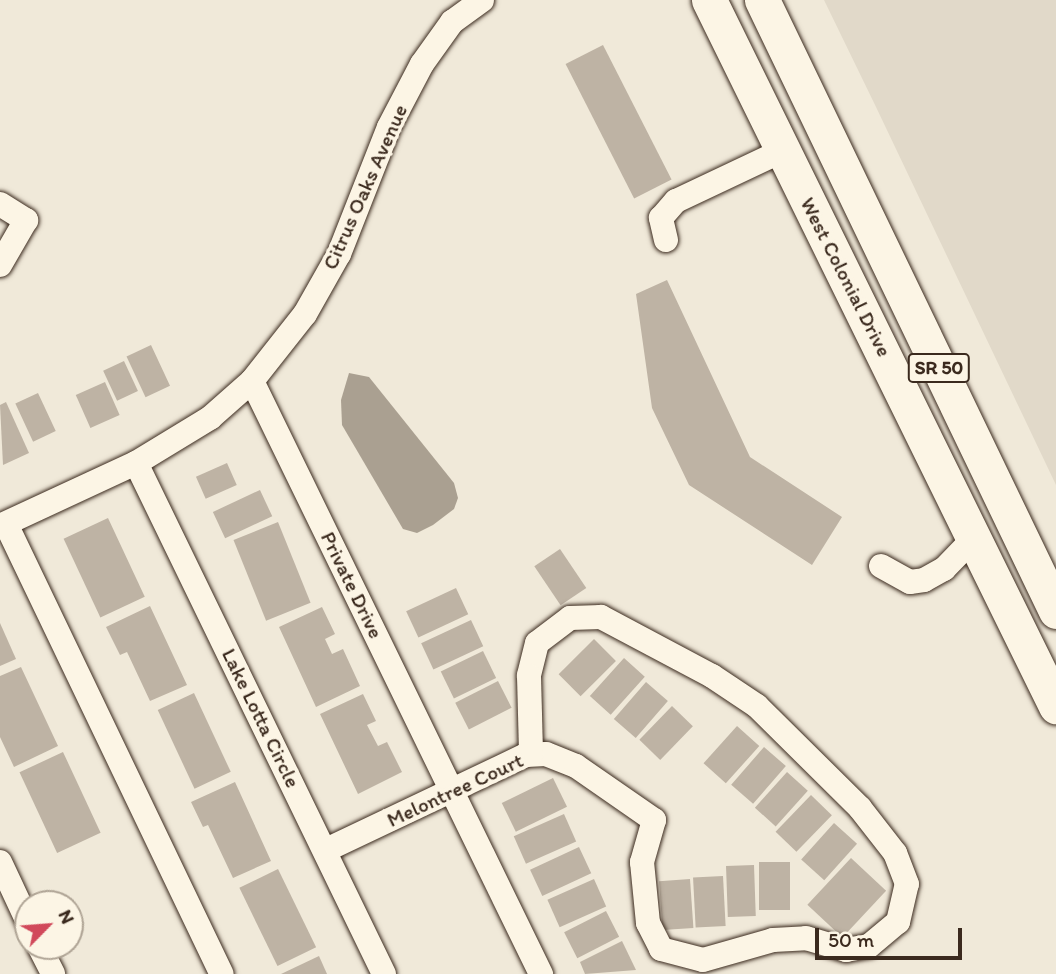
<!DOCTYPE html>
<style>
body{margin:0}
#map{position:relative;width:1056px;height:974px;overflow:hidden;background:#f0e9d9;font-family:Itim,sans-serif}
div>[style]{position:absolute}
.built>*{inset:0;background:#e1d9c9}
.water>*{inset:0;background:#aaa091}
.building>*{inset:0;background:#beb3a4;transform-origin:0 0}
.roads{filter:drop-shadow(0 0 2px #3b2a1e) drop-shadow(0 0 2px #3b2a1e)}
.minor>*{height:24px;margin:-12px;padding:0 12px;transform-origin:12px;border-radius:12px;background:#fcf5e5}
.highway>*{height:35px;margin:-17.5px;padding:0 17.5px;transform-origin:17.5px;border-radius:17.5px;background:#fcf5e5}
span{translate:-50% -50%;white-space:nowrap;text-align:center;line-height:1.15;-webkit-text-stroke:7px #fcf5e5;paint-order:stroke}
.shield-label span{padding:2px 5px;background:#fcf5e5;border:2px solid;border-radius:5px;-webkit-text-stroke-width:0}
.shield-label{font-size:19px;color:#3b2a1e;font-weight:700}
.street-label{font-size:21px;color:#3b2a1e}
.north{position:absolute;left:14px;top:890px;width:70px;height:70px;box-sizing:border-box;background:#fcf5e5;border:2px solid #afa495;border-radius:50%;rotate:65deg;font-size:19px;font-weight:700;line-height:28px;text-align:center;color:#3b2a1e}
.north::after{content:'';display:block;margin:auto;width:24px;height:32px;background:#d1495b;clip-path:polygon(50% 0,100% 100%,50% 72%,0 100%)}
.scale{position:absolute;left:815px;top:928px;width:147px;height:32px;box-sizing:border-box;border:4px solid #3b2a1e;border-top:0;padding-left:9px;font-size:21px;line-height:24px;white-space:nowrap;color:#3b2a1e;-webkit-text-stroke:5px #fcf5e5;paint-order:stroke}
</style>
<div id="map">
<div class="built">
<div style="clip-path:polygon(824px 0,1056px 0,1056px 485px,876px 107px)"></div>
</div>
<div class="water">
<div style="clip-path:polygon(349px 373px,369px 377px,454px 483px,458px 498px,454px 509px,433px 525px,417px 533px,403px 529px,342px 425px,341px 400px)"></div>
</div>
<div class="building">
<div style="left:603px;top:45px;width:151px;height:42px;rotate:63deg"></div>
<div style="clip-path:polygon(667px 280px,750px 457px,842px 517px,812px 565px,689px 485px,652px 408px,636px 294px)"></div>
<div style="left:151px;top:345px;width:45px;height:27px;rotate:65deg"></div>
<div style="left:124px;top:361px;width:33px;height:23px;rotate:65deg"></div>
<div style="left:105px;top:382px;width:36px;height:32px;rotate:66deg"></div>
<div style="left:38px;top:393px;width:42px;height:25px;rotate:65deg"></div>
<div style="clip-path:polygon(6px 402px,29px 453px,3px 465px,0 405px)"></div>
<div style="left:227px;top:463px;width:24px;height:34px;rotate:66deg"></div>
<div style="left:260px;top:490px;width:29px;height:52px;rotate:65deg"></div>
<div style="left:108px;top:518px;width:87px;height:49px;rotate:65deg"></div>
<div style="left:278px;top:522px;width:87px;height:48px;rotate:68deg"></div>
<div style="left:560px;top:549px;width:47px;height:31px;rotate:56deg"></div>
<div style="left:456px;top:588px;width:29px;height:55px;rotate:65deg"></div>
<div style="clip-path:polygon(150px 606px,187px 685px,150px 701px,127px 652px,120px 655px,106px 627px)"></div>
<div style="clip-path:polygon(322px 607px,335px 634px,325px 639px,332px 654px,343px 649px,360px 686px,316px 707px,279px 627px)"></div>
<div style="left:471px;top:620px;width:29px;height:55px;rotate:65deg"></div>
<div style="clip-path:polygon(0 623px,16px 659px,0 666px)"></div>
<div style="left:594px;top:639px;width:31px;height:50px;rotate:45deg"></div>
<div style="left:483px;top:651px;width:30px;height:47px;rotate:64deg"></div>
<div style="left:624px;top:658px;width:28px;height:51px;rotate:42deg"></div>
<div style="clip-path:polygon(21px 667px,58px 746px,14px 767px,0 737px,0 676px)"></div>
<div style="left:498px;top:681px;width:30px;height:48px;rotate:63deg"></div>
<div style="left:646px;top:682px;width:29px;height:49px;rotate:41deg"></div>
<div style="left:194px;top:693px;width:87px;height:40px;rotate:65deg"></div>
<div style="clip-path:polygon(363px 694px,376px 721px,367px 725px,378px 746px,387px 742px,402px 772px,358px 794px,320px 714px)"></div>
<div style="left:672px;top:706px;width:29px;height:47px;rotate:44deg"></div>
<div style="left:737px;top:726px;width:30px;height:50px;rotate:42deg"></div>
<div style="left:764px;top:747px;width:29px;height:50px;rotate:41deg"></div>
<div style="left:63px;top:752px;width:89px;height:48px;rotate:65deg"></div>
<div style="left:787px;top:772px;width:28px;height:48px;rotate:42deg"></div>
<div style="left:553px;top:778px;width:32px;height:57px;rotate:64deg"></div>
<div style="clip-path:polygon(235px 782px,271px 861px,233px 878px,208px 825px,203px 827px,191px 802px)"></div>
<div style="left:811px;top:795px;width:29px;height:51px;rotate:44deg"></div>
<div style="left:564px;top:814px;width:30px;height:55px;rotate:66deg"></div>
<div style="left:834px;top:823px;width:31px;height:49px;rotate:42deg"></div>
<div style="left:579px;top:847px;width:29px;height:54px;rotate:65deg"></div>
<div style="left:851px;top:858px;width:48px;height:64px;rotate:43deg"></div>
<div style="left:790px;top:862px;width:48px;height:31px;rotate:90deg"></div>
<div style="left:754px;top:865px;width:51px;height:28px;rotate:88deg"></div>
<div style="left:278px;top:869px;width:87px;height:43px;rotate:64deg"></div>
<div style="left:723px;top:876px;width:50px;height:30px;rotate:87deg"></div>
<div style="left:594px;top:879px;width:30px;height:51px;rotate:66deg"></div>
<div style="left:690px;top:879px;width:49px;height:31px;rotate:86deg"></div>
<div style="left:606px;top:911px;width:29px;height:47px;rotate:63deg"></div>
<div style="clip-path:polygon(622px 941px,636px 970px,585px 974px,580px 962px)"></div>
<div style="clip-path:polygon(319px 956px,327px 974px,281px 974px)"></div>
</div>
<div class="roads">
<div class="minor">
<div style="left:0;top:204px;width:31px;rotate:32deg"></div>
<div style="left:26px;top:220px;width:52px;rotate:120deg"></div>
<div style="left:666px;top:240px;width:23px;rotate:-103deg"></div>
<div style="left:661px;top:218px;width:23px;rotate:-49deg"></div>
<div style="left:676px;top:201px;width:117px;rotate:-25.3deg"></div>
<div style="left:252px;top:381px;width:660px;rotate:64.02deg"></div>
<div style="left:136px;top:463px;width:568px;rotate:64.11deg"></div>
<div style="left:6px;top:524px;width:499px;rotate:64.4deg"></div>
<div style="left:0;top:526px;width:150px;rotate:-24.9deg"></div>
<div style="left:136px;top:463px;width:87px;rotate:-31.3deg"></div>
<div style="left:210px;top:418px;width:56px;rotate:-41.4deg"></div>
<div style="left:252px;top:381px;width:85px;rotate:-51.7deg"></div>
<div style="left:305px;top:314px;width:69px;rotate:-60.5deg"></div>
<div style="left:339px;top:254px;width:136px;rotate:-68.5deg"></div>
<div style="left:389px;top:127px;width:71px;rotate:-62.4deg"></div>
<div style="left:422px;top:64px;width:52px;rotate:-54.5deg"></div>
<div style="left:452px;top:22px;width:37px;rotate:-36deg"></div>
<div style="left:881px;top:566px;width:33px;rotate:29deg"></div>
<div style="left:910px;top:582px;width:14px;rotate:-8deg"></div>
<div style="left:924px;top:580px;width:23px;rotate:-29deg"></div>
<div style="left:944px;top:569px;width:45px;rotate:-45.9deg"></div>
<div style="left:326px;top:850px;width:221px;rotate:-25.4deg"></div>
<div style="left:526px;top:755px;width:20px;rotate:-3deg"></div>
<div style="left:546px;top:754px;width:32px;rotate:22deg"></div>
<div style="left:576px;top:766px;width:95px;rotate:34.7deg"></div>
<div style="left:654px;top:820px;width:44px;rotate:105.9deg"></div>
<div style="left:642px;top:862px;width:61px;rotate:84.4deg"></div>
<div style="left:648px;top:923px;width:29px;rotate:63deg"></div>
<div style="left:661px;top:949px;width:43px;rotate:14.7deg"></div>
<div style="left:703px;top:960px;width:73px;rotate:-15.9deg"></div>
<div style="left:773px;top:940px;width:33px;rotate:-3deg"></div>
<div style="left:806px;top:938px;width:42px;rotate:16.7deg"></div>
<div style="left:846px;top:950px;width:23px;rotate:-10deg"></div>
<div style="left:869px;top:946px;width:38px;rotate:-40deg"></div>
<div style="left:898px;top:922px;width:39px;rotate:-77deg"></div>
<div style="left:907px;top:884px;width:33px;rotate:-111deg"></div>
<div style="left:895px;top:853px;width:57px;rotate:-127.9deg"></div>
<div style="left:860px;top:808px;width:145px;rotate:-135.3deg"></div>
<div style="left:757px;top:706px;width:54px;rotate:-146.3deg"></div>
<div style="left:712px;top:676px;width:126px;rotate:-152deg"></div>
<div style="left:601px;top:617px;width:31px;rotate:178deg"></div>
<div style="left:570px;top:618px;width:41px;rotate:142.9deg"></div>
<div style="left:537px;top:643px;width:34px;rotate:104deg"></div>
<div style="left:529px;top:676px;width:78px;rotate:88.5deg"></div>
<div style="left:0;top:862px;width:66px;rotate:65deg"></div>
<div style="left:39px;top:946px;width:31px;rotate:63deg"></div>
</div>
<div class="highway">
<div style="left:709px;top:0;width:787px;rotate:63.83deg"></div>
<div style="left:762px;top:0;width:678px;rotate:64.3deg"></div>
</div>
</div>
<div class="shield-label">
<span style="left:939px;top:368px">SR 50</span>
</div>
<div class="street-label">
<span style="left:365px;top:187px;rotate:-66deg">Citrus Oaks Avenue</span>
<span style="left:846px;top:277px;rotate:63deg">West Colonial Drive</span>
<span style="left:352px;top:585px;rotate:64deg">Private Drive</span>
<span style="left:261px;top:718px;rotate:64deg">Lake Lotta Circle</span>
<span style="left:455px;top:790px;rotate:-25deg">Melontree Court</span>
</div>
<div class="north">N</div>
<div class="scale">50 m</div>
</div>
